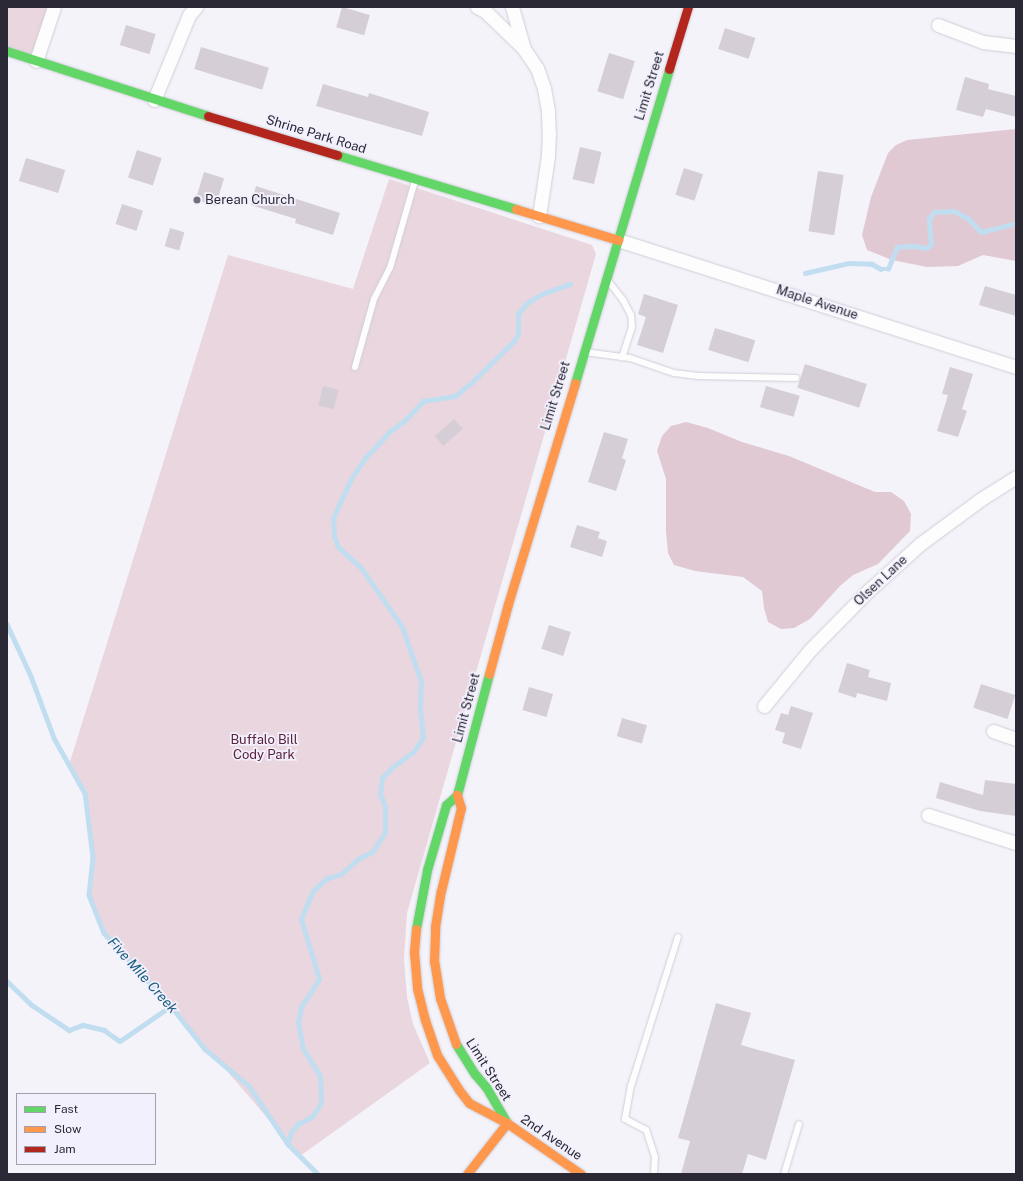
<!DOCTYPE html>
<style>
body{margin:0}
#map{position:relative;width:1023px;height:1181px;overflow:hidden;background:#f4f3fa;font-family:"Public Sans",sans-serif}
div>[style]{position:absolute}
.green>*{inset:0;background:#ead6de}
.forest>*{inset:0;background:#e1c9d4}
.stream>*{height:4.5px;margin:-2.25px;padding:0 2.25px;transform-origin:2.25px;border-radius:2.25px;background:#c1ddf0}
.building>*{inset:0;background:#d5ced7;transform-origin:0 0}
.roads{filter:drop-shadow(0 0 1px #cfced7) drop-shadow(0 0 1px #cfced7)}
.lane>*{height:6px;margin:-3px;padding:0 3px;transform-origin:3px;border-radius:3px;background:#fdfdfe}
.street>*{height:13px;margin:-6.5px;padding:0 6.5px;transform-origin:6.5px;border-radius:6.5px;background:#fdfdfe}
.fast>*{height:9px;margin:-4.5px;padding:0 4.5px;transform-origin:4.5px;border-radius:4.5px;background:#63d668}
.slow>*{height:9px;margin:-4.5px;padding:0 4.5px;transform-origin:4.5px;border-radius:4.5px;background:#ff974d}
.jam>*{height:9px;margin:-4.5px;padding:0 4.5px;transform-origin:4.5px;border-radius:4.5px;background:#b3261e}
.dots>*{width:11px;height:11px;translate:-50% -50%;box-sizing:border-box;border:2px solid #f3f0fd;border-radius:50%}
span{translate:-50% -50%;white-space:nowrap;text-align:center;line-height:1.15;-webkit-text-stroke:3.5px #f3f0fd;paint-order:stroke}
.street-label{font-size:13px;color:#2b2835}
.poi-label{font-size:13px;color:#2b2835}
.left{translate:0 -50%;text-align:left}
.park-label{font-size:13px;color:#592238}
.water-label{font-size:14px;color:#175d7e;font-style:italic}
.frame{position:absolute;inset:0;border:8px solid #2b2835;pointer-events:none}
.legend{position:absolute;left:16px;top:1093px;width:140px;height:72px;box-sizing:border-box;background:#f3f0fd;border:1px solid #a3a0ad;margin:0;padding:5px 7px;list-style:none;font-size:12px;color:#2b2835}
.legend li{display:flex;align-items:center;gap:8px;height:20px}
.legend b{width:20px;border:1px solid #a3a0ad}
</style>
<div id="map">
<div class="green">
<div style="clip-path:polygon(7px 7px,54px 7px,36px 61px,7px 52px)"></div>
<div style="clip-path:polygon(389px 179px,592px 245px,596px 254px,407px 913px,404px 959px,407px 997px,413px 1024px,430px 1063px,300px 1156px,171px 1006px,104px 933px,89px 895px,93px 857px,85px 793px,69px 765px,228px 255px,353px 289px)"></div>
</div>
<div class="forest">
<div style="clip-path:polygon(1016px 129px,1016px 261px,983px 255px,958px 266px,927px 267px,892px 260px,867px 250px,862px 235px,871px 197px,888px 153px,896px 145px,907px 140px)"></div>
<div style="clip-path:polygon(686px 422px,708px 428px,742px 442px,789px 456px,875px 492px,891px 492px,904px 501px,911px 514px,910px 531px,878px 564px,853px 575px,840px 586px,810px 619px,794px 628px,781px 629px,768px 622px,764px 608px,762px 591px,743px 577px,695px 571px,674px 565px,668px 553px,666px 532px,666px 479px,657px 451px,662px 436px,671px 426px)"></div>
</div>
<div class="stream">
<div style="left:805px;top:273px;width:45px;rotate:-12.8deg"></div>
<div style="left:849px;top:263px;width:23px;rotate:2deg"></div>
<div style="left:872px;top:264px;width:10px;rotate:29deg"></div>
<div style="left:881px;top:269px;width:7px"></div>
<div style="left:888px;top:269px;width:24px;rotate:-68deg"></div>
<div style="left:897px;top:247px;width:16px;rotate:-4deg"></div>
<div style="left:913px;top:246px;width:14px;rotate:8deg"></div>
<div style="left:927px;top:248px;width:6px;rotate:-45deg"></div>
<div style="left:931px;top:244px;width:25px;rotate:-95deg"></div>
<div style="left:929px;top:219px;width:9px;rotate:-54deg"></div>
<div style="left:934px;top:212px;width:20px;rotate:-3deg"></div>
<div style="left:954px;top:211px;width:16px;rotate:27deg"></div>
<div style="left:968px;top:218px;width:19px;rotate:47deg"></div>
<div style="left:981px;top:232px;width:36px;rotate:-14deg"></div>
<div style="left:7px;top:624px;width:57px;rotate:65.2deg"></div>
<div style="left:31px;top:676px;width:66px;rotate:69.6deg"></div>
<div style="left:54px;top:738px;width:63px;rotate:60.6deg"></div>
<div style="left:85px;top:793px;width:64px;rotate:82.9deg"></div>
<div style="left:93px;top:857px;width:38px;rotate:96deg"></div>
<div style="left:89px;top:895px;width:41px;rotate:68.5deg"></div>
<div style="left:104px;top:933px;width:99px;rotate:47.5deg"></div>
<div style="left:171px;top:1006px;width:55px;rotate:51.7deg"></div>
<div style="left:205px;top:1049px;width:57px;rotate:40.1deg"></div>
<div style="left:249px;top:1086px;width:70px;rotate:56.1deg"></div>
<div style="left:288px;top:1144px;width:42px;rotate:45deg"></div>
<div style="left:7px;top:981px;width:35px;rotate:44deg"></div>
<div style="left:32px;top:1005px;width:45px;rotate:34deg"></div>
<div style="left:69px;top:1030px;width:15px;rotate:-20deg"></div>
<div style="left:83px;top:1025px;width:22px;rotate:13deg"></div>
<div style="left:104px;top:1030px;width:19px;rotate:35deg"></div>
<div style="left:120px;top:1041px;width:62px;rotate:-34.5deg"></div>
<div style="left:288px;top:1144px;width:12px;rotate:-76deg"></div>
<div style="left:291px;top:1132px;width:11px;rotate:-49deg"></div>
<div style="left:298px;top:1124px;width:16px;rotate:-27deg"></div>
<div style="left:312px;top:1117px;width:17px;rotate:-57deg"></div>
<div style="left:321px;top:1103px;width:27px;rotate:-92deg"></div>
<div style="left:320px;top:1076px;width:32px;rotate:-122deg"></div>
<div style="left:303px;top:1049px;width:26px;rotate:-101deg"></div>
<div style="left:298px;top:1023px;width:16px;rotate:-79deg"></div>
<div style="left:301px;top:1007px;width:33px;rotate:-57deg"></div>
<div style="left:319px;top:979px;width:63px;rotate:-106.7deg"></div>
<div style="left:301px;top:919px;width:30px;rotate:-67deg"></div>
<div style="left:313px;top:891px;width:18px;rotate:-43deg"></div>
<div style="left:326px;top:879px;width:16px;rotate:-18deg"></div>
<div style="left:341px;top:874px;width:23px;rotate:-41deg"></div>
<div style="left:358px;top:859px;width:16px;rotate:-27deg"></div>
<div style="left:372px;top:852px;width:23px;rotate:-56deg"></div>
<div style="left:385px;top:833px;width:27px;rotate:-90deg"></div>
<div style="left:385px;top:806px;width:13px;rotate:-113deg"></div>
<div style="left:380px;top:794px;width:16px;rotate:-83deg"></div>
<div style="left:382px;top:778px;width:17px;rotate:-45deg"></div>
<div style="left:394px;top:766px;width:24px;rotate:-36deg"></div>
<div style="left:413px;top:752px;width:17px;rotate:-54deg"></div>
<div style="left:423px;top:738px;width:31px;rotate:-96deg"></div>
<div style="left:420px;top:707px;width:25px;rotate:-88deg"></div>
<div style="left:421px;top:682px;width:58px;rotate:-109.1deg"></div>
<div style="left:402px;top:627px;width:72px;rotate:-124.8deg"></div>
<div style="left:361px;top:568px;width:31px;rotate:-138deg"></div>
<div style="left:338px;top:547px;width:12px;rotate:-110deg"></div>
<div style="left:334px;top:536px;width:18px;rotate:-93deg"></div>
<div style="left:333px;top:518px;width:43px;rotate:-65.2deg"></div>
<div style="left:351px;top:479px;width:27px;rotate:-56deg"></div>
<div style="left:366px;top:457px;width:34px;rotate:-47deg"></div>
<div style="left:389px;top:432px;width:19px;rotate:-36deg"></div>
<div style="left:404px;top:421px;width:28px;rotate:-46deg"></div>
<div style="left:423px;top:401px;width:32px;rotate:-9deg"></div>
<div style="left:455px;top:396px;width:21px;rotate:-39deg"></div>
<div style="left:471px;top:383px;width:60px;rotate:-44.3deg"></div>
<div style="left:514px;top:341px;width:8px;rotate:-60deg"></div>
<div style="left:518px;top:334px;width:20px;rotate:-90deg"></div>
<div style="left:518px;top:314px;width:14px;rotate:-51deg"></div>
<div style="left:527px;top:303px;width:17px;rotate:-31deg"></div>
<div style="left:542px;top:294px;width:30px;rotate:-20deg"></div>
</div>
<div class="building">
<div style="left:342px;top:7px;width:29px;height:21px;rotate:16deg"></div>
<div style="left:126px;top:25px;width:31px;height:21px;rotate:17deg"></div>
<div style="left:725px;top:28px;width:32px;height:22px;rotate:18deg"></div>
<div style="left:201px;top:47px;width:71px;height:23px;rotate:17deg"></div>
<div style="left:609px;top:53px;width:27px;height:40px;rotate:17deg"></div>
<div style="clip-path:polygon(965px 77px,989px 84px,988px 89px,1016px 96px,1016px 117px,986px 109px,983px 117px,956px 110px)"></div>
<div style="clip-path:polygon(323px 84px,368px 97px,369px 93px,429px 112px,422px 136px,316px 106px)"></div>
<div style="left:580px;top:147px;width:22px;height:33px;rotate:13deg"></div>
<div style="left:137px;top:150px;width:26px;height:29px;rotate:18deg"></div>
<div style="left:26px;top:158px;width:41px;height:24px;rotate:17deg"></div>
<div style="left:684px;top:168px;width:20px;height:28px;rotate:18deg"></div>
<div style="left:818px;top:171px;width:26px;height:61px;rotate:9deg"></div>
<div style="left:204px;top:172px;width:21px;height:29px;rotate:17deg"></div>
<div style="clip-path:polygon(256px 186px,340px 213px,333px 235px,295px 223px,296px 219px,251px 205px)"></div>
<div style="left:122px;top:204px;width:22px;height:21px;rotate:18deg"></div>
<div style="left:170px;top:228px;width:15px;height:19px;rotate:16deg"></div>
<div style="clip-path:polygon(985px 286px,1016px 295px,1016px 316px,979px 305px)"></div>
<div style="clip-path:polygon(644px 294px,678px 305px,663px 353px,637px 345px,646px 317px,638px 314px)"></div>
<div style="left:715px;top:328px;width:42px;height:23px;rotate:17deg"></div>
<div style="left:805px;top:364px;width:65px;height:25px;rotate:18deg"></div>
<div style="clip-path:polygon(950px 367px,973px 374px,962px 409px,967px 411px,958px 437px,937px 431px,948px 395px,942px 394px)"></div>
<div style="left:323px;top:386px;width:16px;height:20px;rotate:14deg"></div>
<div style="left:766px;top:386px;width:35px;height:22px;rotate:16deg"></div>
<div style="left:454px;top:419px;width:13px;height:26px;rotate:48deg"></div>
<div style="clip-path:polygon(604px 432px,628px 439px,622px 458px,626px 460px,616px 491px,588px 482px)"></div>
<div style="clip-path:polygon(577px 525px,600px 532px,598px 538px,607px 541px,602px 557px,570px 547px)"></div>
<div style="left:549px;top:625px;width:23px;height:25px;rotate:18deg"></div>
<div style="clip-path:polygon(847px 663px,870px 670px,868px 677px,891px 683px,887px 701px,857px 693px,856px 698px,838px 692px)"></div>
<div style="left:981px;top:684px;width:36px;height:25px;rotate:18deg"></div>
<div style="left:529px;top:687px;width:25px;height:24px;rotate:16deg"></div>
<div style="clip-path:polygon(791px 706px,813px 713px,801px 749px,782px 743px,785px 733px,775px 730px,781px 713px,788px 715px)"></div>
<div style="left:622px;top:718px;width:26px;height:19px;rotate:16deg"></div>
<div style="clip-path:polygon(985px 780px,1016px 784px,1016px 816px,980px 811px,936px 798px,940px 782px,983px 795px)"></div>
<div style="clip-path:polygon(716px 1003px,751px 1013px,741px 1045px,795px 1060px,766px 1160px,748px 1154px,742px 1174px,681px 1174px,690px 1141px,678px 1138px)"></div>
</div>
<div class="roads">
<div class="lane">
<div style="left:609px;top:282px;width:23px;rotate:52deg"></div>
<div style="left:623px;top:300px;width:17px;rotate:62deg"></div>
<div style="left:631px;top:315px;width:12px;rotate:85deg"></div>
<div style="left:632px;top:327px;width:32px;rotate:108deg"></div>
<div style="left:585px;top:352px;width:45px;rotate:7.6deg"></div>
<div style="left:630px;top:358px;width:46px;rotate:18.8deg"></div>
<div style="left:674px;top:373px;width:24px;rotate:7deg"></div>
<div style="left:698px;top:376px;width:98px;rotate:1.2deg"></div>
<div style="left:355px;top:367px;width:71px;rotate:-74.4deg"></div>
<div style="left:374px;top:299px;width:35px;rotate:-63deg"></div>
<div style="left:390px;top:268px;width:91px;rotate:-74deg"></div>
<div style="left:654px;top:1174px;width:17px;rotate:-87deg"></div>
<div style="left:655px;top:1157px;width:28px;rotate:-108deg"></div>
<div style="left:646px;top:1130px;width:24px;rotate:-152deg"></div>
<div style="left:625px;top:1119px;width:34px;rotate:-80deg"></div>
<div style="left:631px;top:1086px;width:156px;rotate:-72.5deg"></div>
<div style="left:784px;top:1174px;width:52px;rotate:-73.3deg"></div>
</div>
<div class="street">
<div style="left:477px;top:7px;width:9px;rotate:27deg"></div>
<div style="left:485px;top:11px;width:53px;rotate:44.2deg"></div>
<div style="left:512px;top:7px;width:44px;rotate:74.1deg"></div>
<div style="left:524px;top:49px;width:23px;rotate:56deg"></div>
<div style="left:537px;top:68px;width:21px;rotate:71deg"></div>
<div style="left:544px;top:88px;width:23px;rotate:80deg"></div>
<div style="left:548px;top:111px;width:23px;rotate:88deg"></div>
<div style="left:549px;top:134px;width:22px;rotate:93deg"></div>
<div style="left:548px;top:156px;width:61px;rotate:98.5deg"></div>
<div style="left:938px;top:25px;width:48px;rotate:20.7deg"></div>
<div style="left:983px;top:42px;width:33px;rotate:7deg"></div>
<div style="left:36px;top:61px;width:57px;rotate:-71.6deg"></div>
<div style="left:154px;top:100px;width:92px;rotate:-67.6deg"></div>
<div style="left:189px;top:15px;width:11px;rotate:-49deg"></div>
<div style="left:618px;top:240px;width:418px;rotate:17.7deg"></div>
<div style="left:764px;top:706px;width:72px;rotate:-50.6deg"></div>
<div style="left:810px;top:650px;width:83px;rotate:-45.5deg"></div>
<div style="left:868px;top:591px;width:70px;rotate:-42.1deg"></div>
<div style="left:920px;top:544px;width:76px;rotate:-36.4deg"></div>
<div style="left:981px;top:499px;width:41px;rotate:-32.2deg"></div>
<div style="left:993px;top:731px;width:24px;rotate:19deg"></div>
<div style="left:928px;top:815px;width:92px;rotate:17.7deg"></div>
</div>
<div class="fast">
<div style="left:7px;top:51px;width:211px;rotate:17.9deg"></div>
<div style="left:337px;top:155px;width:187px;rotate:16.8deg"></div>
<div style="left:575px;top:383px;width:328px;rotate:-73.3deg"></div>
<div style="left:416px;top:929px;width:60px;rotate:-79.4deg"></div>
<div style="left:427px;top:870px;width:68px;rotate:-73.7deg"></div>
<div style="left:446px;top:805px;width:15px;rotate:-42deg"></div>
<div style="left:457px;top:795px;width:125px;rotate:-75.2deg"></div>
<div style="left:456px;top:1044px;width:36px;rotate:58deg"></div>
<div style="left:475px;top:1074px;width:17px;rotate:50deg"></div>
<div style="left:486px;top:1087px;width:42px;rotate:59.7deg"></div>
</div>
<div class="slow">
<div style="left:516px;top:209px;width:107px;rotate:16.9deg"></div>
<div style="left:489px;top:674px;width:73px;rotate:-74.8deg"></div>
<div style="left:508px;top:604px;width:231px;rotate:-73.1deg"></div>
<div style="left:416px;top:929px;width:23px;rotate:95deg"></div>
<div style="left:414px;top:952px;width:36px;rotate:85deg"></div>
<div style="left:417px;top:988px;width:33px;rotate:76deg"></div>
<div style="left:425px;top:1020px;width:37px;rotate:71deg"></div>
<div style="left:437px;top:1055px;width:41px;rotate:57.8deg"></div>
<div style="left:459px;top:1090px;width:16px;rotate:52deg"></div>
<div style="left:469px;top:1103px;width:43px;rotate:27.8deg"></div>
<div style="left:507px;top:1123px;width:90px;rotate:34.6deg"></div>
<div style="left:456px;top:1044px;width:49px;rotate:-109.2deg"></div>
<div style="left:440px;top:998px;width:36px;rotate:-99deg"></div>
<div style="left:434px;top:962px;width:35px;rotate:-88deg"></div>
<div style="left:435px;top:927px;width:36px;rotate:-81deg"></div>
<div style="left:441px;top:891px;width:85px;rotate:-76.5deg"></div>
<div style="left:461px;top:808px;width:14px;rotate:-107deg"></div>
<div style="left:467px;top:1174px;width:65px;rotate:-51.9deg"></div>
</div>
<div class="jam">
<div style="left:669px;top:69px;width:65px;rotate:-73deg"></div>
<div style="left:208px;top:116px;width:135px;rotate:16.8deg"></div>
</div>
</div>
<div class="dots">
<div style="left:197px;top:200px;background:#716f7a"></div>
</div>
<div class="street-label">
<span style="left:650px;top:86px;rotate:-73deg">Limit Street</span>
<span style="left:316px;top:135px;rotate:17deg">Shrine Park Road</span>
<span style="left:817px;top:303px;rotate:18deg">Maple Avenue</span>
<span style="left:556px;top:396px;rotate:-73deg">Limit Street</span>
<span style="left:881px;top:581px;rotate:-43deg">Olsen Lane</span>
<span style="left:467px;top:708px;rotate:-75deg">Limit Street</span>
<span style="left:488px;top:1070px;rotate:57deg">Limit Street</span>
<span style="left:551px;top:1138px;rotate:34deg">2nd Avenue</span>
</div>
<div class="poi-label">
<span class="left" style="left:205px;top:200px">Berean Church</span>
</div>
<div class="park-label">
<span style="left:264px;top:748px">Buffalo Bill<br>Cody Park</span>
</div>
<div class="water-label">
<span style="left:143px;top:975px;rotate:48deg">Five Mile Creek</span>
</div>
<div class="frame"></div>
<ul class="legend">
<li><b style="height:5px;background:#63d668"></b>Fast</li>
<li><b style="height:5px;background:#ff974d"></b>Slow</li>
<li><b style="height:5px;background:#b3261e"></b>Jam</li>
</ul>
</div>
